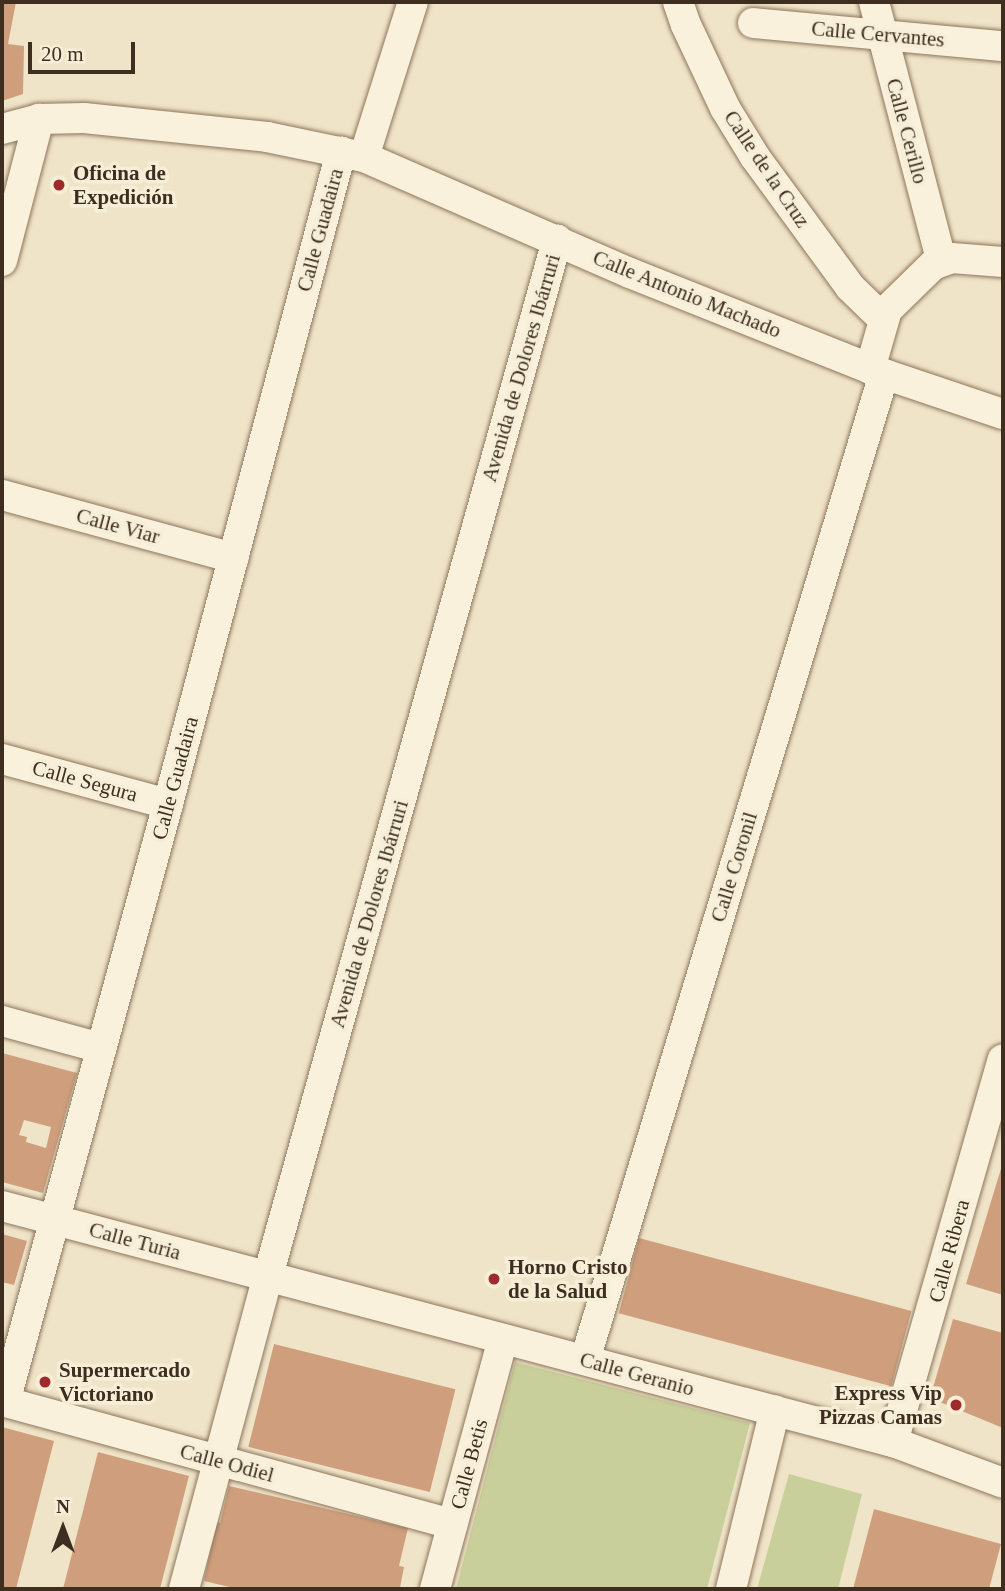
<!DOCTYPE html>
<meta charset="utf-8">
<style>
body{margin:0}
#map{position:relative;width:1005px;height:1591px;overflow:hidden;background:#f0e4c8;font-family:"Times New Roman",serif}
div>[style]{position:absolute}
.green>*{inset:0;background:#c9cf9b}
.building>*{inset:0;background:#cf9f7d;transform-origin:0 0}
.roads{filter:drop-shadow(0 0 2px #8d765c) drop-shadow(0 0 2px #8d765c)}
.street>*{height:30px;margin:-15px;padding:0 15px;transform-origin:15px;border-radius:15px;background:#faf1dc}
.dots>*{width:19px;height:19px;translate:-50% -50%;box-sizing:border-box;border:4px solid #f7eed8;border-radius:50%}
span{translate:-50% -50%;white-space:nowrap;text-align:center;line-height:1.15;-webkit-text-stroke:7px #f7eed8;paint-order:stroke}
.street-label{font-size:21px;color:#3d2e20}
.poi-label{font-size:21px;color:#3d2e20;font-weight:700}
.left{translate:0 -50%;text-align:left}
.right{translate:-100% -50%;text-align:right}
.frame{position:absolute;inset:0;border:4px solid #3d2e20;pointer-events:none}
.north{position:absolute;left:28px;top:1493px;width:70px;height:70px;-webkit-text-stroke:5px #f7eed8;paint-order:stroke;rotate:0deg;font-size:19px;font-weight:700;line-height:28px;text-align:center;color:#3d2e20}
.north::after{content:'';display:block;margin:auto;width:24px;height:32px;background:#3d2e20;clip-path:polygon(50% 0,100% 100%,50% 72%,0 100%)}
.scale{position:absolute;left:28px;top:42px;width:107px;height:32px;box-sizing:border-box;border:4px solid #3d2e20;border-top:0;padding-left:9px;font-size:21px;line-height:24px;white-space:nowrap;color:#3d2e20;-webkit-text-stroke:5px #f7eed8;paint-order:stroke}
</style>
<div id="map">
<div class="green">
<div style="clip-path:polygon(515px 1362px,750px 1423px,707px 1589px,456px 1589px)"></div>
<div style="clip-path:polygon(789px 1474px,862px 1494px,838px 1589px,757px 1589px)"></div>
</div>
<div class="building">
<div style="clip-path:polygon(2px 2px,16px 2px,8px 44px,24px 46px,23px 94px,2px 101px)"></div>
<div style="clip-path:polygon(evenodd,2px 1053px,77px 1073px,43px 1193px,2px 1182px,2px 1053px,24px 1120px,51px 1127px,46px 1148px,26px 1142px,27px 1137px,19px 1135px,24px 1120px)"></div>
<div style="clip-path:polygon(1003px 1162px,1003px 1295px,966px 1284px)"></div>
<div style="clip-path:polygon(2px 1234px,27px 1241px,14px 1285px,2px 1282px)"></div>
<div style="left:639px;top:1238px;width:282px;height:78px;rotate:15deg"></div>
<div style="clip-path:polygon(953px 1319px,1003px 1333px,1003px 1428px,930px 1398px)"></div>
<div style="left:274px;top:1344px;width:187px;height:106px;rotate:14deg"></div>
<div style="clip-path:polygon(2px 1427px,54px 1441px,16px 1589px,2px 1589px)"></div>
<div style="clip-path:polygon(98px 1452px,189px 1476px,160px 1589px,63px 1589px)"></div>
<div style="clip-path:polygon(229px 1486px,408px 1528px,399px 1566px,404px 1567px,400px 1588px,238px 1589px,204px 1581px,216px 1522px,220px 1523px)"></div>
<div style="clip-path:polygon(874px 1509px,1001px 1544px,989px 1589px,853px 1589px)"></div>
</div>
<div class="roads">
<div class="street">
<div style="left:678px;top:2px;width:24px;rotate:71deg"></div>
<div style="left:686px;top:25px;width:92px;rotate:64.8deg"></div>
<div style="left:725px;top:108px;width:57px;rotate:58.5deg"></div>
<div style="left:755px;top:157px;width:161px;rotate:53.8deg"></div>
<div style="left:850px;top:287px;width:46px;rotate:44.1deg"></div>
<div style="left:874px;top:2px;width:267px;rotate:75.4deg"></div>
<div style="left:753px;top:23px;width:251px;rotate:5.3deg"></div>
<div style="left:2px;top:129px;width:38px;rotate:-15deg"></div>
<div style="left:39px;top:119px;width:45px;rotate:-1.3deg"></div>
<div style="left:84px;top:118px;width:184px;rotate:5.9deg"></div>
<div style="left:267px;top:137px;width:99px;rotate:11.7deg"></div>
<div style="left:364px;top:157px;width:290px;rotate:23.6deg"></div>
<div style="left:630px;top:273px;width:273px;rotate:21.7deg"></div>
<div style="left:884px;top:374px;width:126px;rotate:18.6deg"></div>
<div style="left:364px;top:157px;width:163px;rotate:-72.5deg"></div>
<div style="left:2px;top:261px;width:147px;rotate:-75.4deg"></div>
<div style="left:870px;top:369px;width:61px;rotate:-73.9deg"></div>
<div style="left:887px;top:310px;width:64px;rotate:-44.4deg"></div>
<div style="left:933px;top:265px;width:20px;rotate:-20deg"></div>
<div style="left:952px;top:258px;width:51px;rotate:4.5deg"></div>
<div style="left:2px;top:495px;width:240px;rotate:15.2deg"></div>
<div style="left:2px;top:759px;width:172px;rotate:15.2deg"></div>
<div style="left:2px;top:1021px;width:103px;rotate:15.3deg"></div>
<div style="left:2px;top:1206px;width:922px;rotate:14.84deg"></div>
<div style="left:893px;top:1442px;width:117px;rotate:20.4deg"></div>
<div style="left:585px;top:1360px;width:1030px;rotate:-73.13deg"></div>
<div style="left:2px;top:1401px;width:467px;rotate:15.3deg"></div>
<div style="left:5px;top:1402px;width:620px;rotate:-74.75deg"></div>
<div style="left:168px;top:804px;width:675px;rotate:-75.14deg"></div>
<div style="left:893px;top:1442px;width:398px;rotate:-74deg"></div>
<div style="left:184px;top:1589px;width:324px;rotate:-75deg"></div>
<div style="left:268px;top:1276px;width:1076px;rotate:-74.41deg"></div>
<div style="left:435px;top:1589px;width:259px;rotate:-74.8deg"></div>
<div style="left:731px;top:1589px;width:184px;rotate:-76.2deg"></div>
</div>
</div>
<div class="dots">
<div style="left:59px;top:185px;background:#9e2a2b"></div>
<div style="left:494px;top:1279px;background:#9e2a2b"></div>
<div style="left:45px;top:1382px;background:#9e2a2b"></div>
<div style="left:956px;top:1405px;background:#9e2a2b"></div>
</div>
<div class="street-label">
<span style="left:878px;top:34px;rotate:5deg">Calle Cervantes</span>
<span style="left:907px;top:131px;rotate:75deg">Calle Cerillo</span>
<span style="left:767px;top:169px;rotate:56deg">Calle de la Cruz</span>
<span style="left:320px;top:230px;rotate:-75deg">Calle Guadaira</span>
<span style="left:687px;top:294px;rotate:22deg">Calle Antonio Machado</span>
<span style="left:521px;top:368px;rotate:-74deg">Avenida de Dolores Ibárruri</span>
<span style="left:118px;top:526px;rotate:15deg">Calle Viar</span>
<span style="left:175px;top:778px;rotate:-75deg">Calle Guadaira</span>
<span style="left:85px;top:781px;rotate:15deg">Calle Segura</span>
<span style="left:734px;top:867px;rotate:-73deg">Calle Coronil</span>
<span style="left:369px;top:914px;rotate:-74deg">Avenida de Dolores Ibárruri</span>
<span style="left:135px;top:1241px;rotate:15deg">Calle Turia</span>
<span style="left:949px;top:1251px;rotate:-75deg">Calle Ribera</span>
<span style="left:637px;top:1374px;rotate:15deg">Calle Geranio</span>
<span style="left:227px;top:1463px;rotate:15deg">Calle Odiel</span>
<span style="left:469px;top:1464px;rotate:-75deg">Calle Betis</span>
</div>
<div class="poi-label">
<span class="left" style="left:73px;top:185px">Oficina de<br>Expedición</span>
<span class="left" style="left:508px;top:1279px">Horno Cristo<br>de la Salud</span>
<span class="left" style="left:59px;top:1382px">Supermercado<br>Victoriano</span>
<span class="right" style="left:942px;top:1405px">Express Vip<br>Pizzas Camas</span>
</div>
<div class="frame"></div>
<div class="north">N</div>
<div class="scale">20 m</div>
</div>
